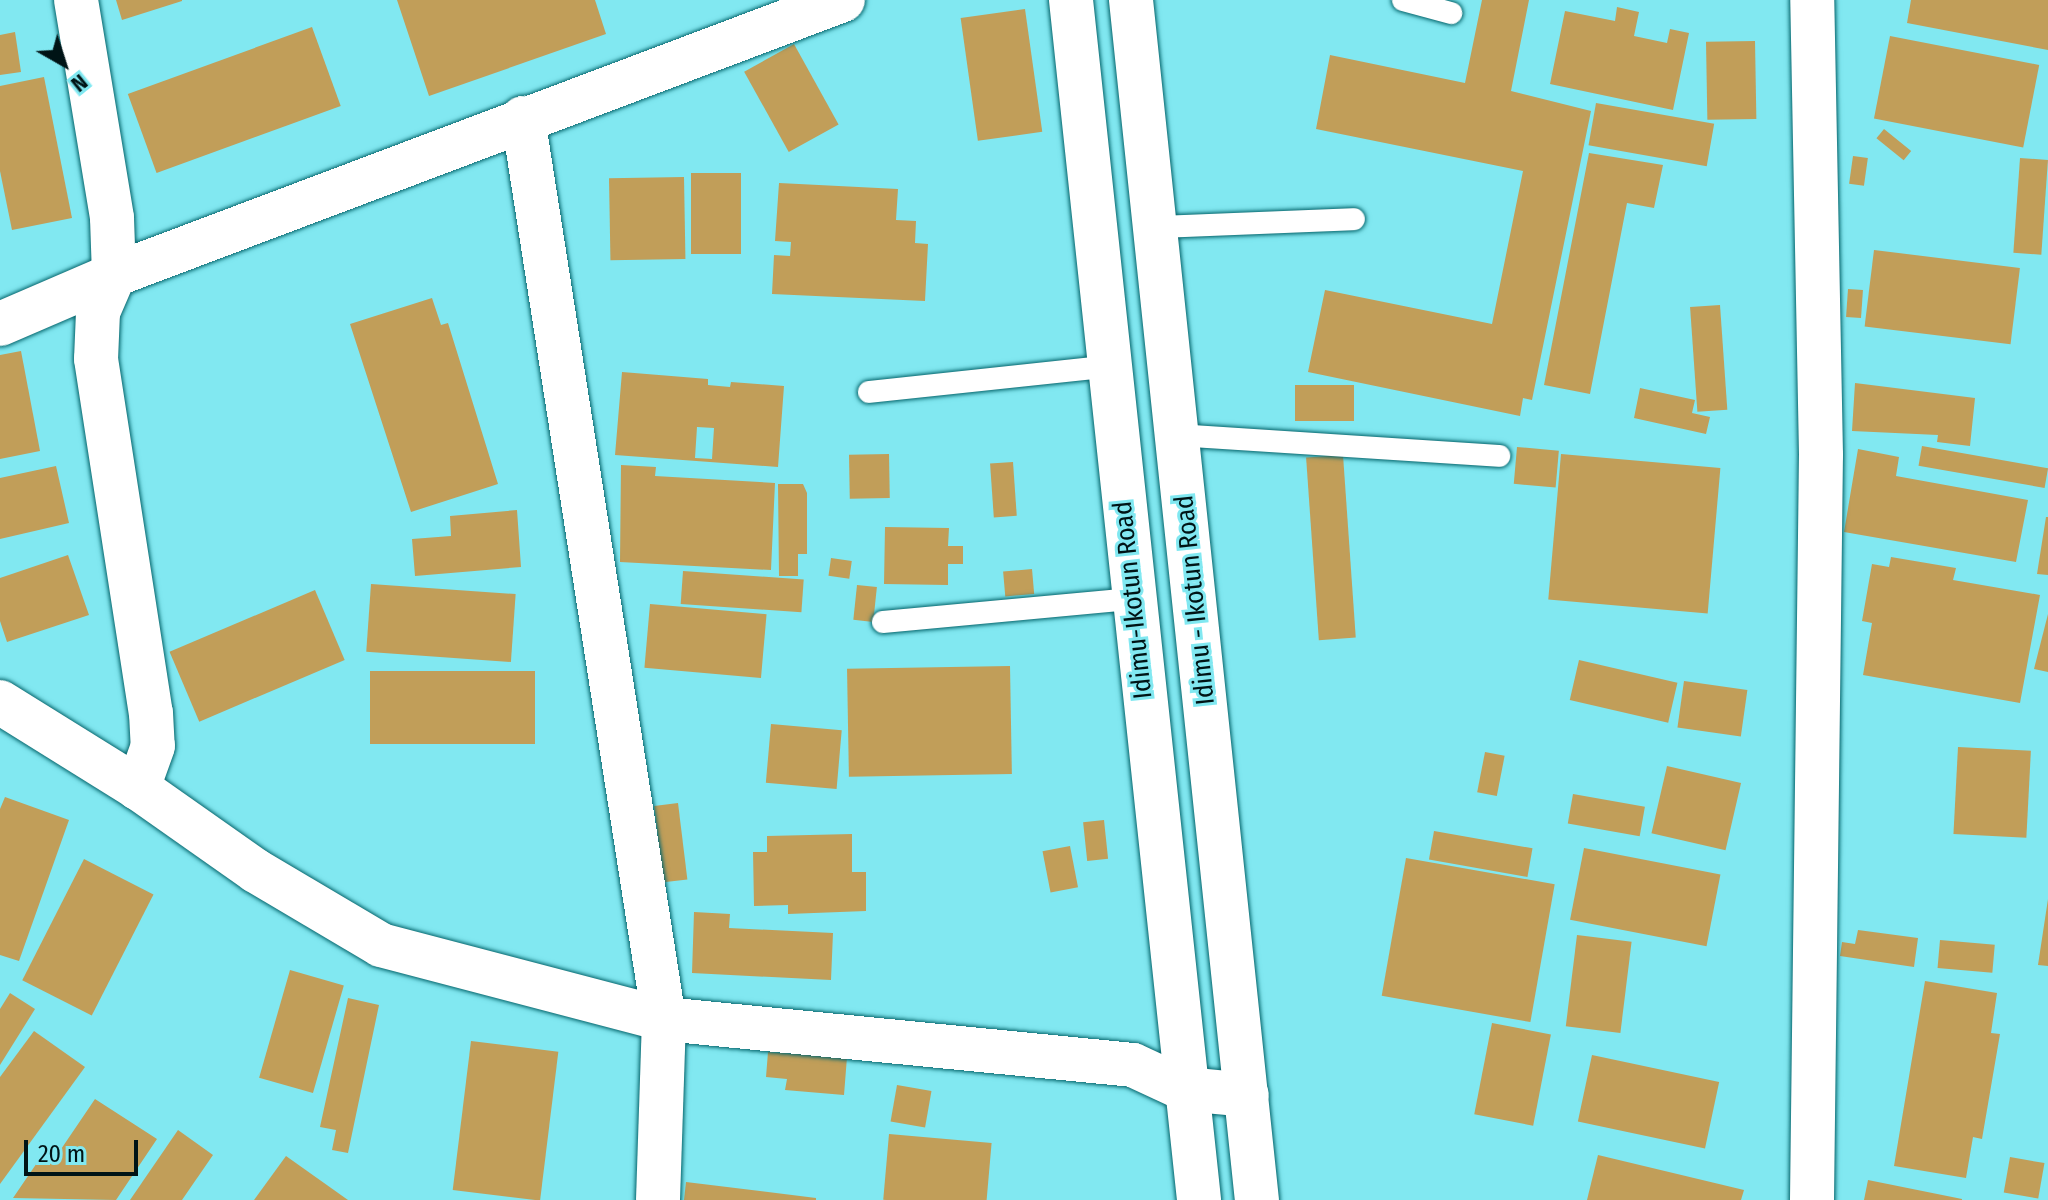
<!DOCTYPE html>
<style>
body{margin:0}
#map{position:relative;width:2048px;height:1200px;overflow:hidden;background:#81e8f1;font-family:"Fira Sans Condensed",sans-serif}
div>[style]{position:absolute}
.building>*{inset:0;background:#c19e59;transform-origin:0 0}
.roads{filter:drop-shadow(0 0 2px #05656c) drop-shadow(0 0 2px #05656c)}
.lane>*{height:22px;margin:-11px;padding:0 11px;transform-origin:11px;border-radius:11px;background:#fff}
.street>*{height:44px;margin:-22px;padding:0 22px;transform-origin:22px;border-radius:22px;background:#fff}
.primary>*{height:44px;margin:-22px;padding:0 22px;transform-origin:22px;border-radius:22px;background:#fff}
span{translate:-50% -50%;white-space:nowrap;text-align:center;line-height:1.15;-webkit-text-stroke:6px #81e8f1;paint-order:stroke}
.street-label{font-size:26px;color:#001416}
.north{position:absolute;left:24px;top:24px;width:80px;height:80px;-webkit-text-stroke:6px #81e8f1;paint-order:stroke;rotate:141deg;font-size:22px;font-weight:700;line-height:32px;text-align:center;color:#001416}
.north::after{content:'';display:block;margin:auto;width:28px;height:36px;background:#001416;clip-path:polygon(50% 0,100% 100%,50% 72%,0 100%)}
.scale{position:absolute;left:24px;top:1140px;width:114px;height:36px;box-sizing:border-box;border:4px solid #001416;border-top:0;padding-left:10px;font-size:24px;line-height:28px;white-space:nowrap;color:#001416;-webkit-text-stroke:6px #81e8f1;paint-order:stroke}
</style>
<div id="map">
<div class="building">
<div style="clip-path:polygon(116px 0,182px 0,182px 1px,122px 20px)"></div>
<div style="clip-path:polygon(397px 0,595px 0,606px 34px,429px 96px)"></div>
<div style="clip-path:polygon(1482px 0,1529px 0,1511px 91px,1591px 111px,1532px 400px,1523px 398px,1520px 416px,1308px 372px,1325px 290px,1492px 324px,1523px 171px,1316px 129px,1330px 55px,1465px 83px)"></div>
<div style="clip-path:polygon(1911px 0,2048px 0,2048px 50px,1907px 23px)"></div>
<div style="clip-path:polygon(1617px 7px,1639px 12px,1634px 36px,1667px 43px,1670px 29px,1689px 33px,1673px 110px,1550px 84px,1565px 11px,1615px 21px)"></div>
<div style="left:1025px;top:9px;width:124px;height:65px;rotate:82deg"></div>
<div style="left:312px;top:27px;width:84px;height:196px;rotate:70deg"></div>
<div style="clip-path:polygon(15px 32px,21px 72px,0 75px,0 35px)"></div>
<div style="left:1890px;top:36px;width:152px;height:84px;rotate:11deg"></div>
<div style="left:1755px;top:41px;width:78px;height:49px;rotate:89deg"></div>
<div style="left:794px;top:44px;width:92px;height:57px;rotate:61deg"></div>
<div style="clip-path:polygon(44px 77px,72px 218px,12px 230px,0 171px,0 86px)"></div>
<div style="left:1596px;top:103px;width:120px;height:43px;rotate:10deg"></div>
<div style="left:1884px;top:129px;width:35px;height:12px;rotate:39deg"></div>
<div style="clip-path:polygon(1589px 153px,1663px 165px,1654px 208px,1627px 203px,1590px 394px,1544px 385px)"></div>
<div style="left:1853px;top:156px;width:15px;height:28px;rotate:8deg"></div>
<div style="left:2020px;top:158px;width:28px;height:95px;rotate:4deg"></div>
<div style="left:691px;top:173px;width:50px;height:81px"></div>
<div style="left:684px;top:177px;width:82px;height:75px;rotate:89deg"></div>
<div style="clip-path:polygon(779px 183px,898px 189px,896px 220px,916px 221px,915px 243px,928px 244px,925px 301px,772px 294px,774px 255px,790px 256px,791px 242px,775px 241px)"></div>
<div style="left:1874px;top:250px;width:147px;height:77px;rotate:7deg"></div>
<div style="left:1848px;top:289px;width:15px;height:28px;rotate:4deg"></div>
<div style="clip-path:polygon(432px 298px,441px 325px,448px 323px,498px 484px,411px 512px,350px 324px)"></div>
<div style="left:1720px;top:305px;width:105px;height:30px;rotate:86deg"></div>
<div style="clip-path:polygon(21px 351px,40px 451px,0 459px,0 355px)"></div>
<div style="clip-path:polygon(evenodd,622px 372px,708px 379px,708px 385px,730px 387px,731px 382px,784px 386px,778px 467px,615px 455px,622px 372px,697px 427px,714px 428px,712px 459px,695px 458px,697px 427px)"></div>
<div style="clip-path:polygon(1855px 383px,1975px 398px,1970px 446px,1937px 442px,1938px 435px,1852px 431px)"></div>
<div style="left:1295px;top:385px;width:59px;height:36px"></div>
<div style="clip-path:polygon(1640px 388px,1695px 400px,1692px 413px,1710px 417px,1706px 434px,1634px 418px)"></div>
<div style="left:1922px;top:446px;width:128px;height:20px;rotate:10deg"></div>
<div style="left:1517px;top:447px;width:42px;height:37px;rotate:5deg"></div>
<div style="clip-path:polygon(1858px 449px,1899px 457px,1896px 476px,2028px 500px,2016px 562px,1844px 532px)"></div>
<div style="left:889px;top:454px;width:44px;height:40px;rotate:89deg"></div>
<div style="left:1561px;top:454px;width:160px;height:146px;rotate:5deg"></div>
<div style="left:1343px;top:455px;width:183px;height:37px;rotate:86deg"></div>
<div style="left:1013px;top:462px;width:54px;height:23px;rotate:86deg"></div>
<div style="clip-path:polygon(621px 465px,656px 467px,655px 476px,775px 483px,771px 570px,620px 562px)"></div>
<div style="clip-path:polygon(56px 466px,69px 523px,0 539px,0 478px)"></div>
<div style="clip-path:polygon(778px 484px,803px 484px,807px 493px,807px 554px,798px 554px,798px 576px,779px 576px)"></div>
<div style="clip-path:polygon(517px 510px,521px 567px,415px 576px,412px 539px,451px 536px,450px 516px)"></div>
<div style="clip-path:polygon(2046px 517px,2048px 517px,2048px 575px,2037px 574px)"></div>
<div style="clip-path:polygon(885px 527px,949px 528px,948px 546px,963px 546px,963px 564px,948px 564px,948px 585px,884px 584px)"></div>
<div style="clip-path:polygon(68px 555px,89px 615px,7px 642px,0 621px,0 578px)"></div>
<div style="clip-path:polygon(1891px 557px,1956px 568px,1953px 580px,2040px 595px,2020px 703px,1863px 675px,1872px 623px,1862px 621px,1872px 564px,1889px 567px)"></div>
<div style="left:831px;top:558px;width:21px;height:18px;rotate:8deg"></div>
<div style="left:1032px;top:569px;width:25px;height:29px;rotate:85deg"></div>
<div style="left:683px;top:571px;width:121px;height:33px;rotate:4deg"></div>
<div style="left:371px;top:584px;width:145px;height:68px;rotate:4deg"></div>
<div style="left:857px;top:585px;width:20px;height:35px;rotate:6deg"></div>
<div style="left:315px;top:590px;width:76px;height:158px;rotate:67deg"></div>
<div style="left:650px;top:604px;width:117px;height:64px;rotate:5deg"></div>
<div style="clip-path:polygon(2048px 614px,2048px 672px,2034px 669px)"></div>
<div style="left:1579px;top:660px;width:101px;height:41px;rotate:13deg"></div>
<div style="left:1010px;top:666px;width:108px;height:163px;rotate:89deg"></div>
<div style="left:370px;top:671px;width:165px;height:73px"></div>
<div style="left:1684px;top:681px;width:64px;height:47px;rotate:8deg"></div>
<div style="left:771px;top:724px;width:71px;height:59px;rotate:5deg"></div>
<div style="left:1958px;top:747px;width:73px;height:87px;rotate:3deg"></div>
<div style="left:1485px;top:752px;width:20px;height:41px;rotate:11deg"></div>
<div style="left:1667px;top:766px;width:76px;height:69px;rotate:13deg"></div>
<div style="left:1573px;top:794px;width:73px;height:30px;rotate:10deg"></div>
<div style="clip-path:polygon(5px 797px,69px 820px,19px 961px,0 955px,0 809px)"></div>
<div style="left:678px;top:803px;width:77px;height:24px;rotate:83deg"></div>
<div style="left:1104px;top:820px;width:39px;height:21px;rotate:84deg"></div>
<div style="left:1434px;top:831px;width:100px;height:29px;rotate:10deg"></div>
<div style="clip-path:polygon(852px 834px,852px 872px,866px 872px,866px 911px,788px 914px,788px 905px,754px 906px,753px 852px,767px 852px,767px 836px)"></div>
<div style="left:1070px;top:846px;width:42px;height:28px;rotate:79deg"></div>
<div style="left:1584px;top:848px;width:139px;height:73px;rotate:11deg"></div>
<div style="left:1406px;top:858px;width:151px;height:140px;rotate:10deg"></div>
<div style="left:84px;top:859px;width:78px;height:136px;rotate:27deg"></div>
<div style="clip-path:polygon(2048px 899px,2048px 966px,2038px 965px)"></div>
<div style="clip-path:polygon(694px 912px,730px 914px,729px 928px,833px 933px,831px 980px,692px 973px)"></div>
<div style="clip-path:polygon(1858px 930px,1918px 938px,1914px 967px,1840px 956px,1842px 942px,1855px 944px)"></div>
<div style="left:1577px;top:935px;width:55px;height:92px;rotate:7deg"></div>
<div style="left:1940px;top:940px;width:55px;height:28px;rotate:5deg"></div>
<div style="left:290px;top:970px;width:56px;height:112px;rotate:16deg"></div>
<div style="clip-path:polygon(1925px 981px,1997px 993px,1991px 1033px,2000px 1034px,1982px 1139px,1973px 1137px,1966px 1178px,1894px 1166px)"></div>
<div style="clip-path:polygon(10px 993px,35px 1009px,0 1065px,0 1009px)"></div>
<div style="clip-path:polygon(348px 998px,379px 1005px,348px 1153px,332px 1150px,336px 1130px,320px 1127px)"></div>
<div style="left:1492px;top:1023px;width:60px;height:93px;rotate:11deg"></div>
<div style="clip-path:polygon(34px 1031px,85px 1067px,0 1184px,0 1077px)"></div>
<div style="left:471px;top:1041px;width:88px;height:150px;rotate:7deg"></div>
<div style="clip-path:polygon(768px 1052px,847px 1057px,844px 1095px,785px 1090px,787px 1079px,766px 1077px)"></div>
<div style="left:1592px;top:1055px;width:130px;height:68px;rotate:12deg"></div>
<div style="left:897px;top:1085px;width:35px;height:37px;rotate:10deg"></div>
<div style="clip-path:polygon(95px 1099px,157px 1139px,116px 1200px,13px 1198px,43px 1154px,53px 1161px)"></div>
<div style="clip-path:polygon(178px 1130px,213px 1155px,182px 1200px,130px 1200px)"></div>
<div style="left:889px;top:1134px;width:103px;height:66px;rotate:5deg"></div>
<div style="clip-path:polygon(1598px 1155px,1744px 1190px,1741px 1200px,1587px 1200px)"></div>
<div style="clip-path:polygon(286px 1156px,348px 1200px,254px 1200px)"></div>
<div style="left:2010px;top:1157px;width:35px;height:36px;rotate:10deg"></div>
<div style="clip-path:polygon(1868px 1180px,1962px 1199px,1962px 1200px,1864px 1200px)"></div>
<div style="clip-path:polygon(686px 1182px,816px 1198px,816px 1200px,684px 1200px)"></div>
</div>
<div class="roads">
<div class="lane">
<div style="left:1403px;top:0;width:50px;rotate:15.2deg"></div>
<div style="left:1158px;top:227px;width:196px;rotate:-2.3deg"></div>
<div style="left:869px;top:392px;width:243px;rotate:-6.1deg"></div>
<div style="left:1176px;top:435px;width:324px;rotate:3.7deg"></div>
<div style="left:883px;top:622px;width:250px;rotate:-5.3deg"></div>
</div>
<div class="street">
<div style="left:76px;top:0;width:221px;rotate:80.6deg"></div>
<div style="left:112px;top:218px;width:57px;rotate:88deg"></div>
<div style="left:114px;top:275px;width:40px;rotate:113.4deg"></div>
<div style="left:98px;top:312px;width:47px;rotate:92.4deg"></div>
<div style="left:96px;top:359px;width:358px;rotate:81.2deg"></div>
<div style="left:151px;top:713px;width:33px;rotate:87deg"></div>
<div style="left:153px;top:746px;width:45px;rotate:109.7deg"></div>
<div style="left:523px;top:118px;width:912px;rotate:81.11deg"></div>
<div style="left:664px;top:1019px;width:181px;rotate:91.9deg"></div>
<div style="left:0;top:324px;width:124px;rotate:-23.3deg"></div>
<div style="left:114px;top:275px;width:779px;rotate:-20.67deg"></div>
<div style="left:0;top:702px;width:163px;rotate:31.9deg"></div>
<div style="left:138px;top:788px;width:144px;rotate:35.1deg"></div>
<div style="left:256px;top:871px;width:145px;rotate:30.6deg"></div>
<div style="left:381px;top:945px;width:293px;rotate:14.7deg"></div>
<div style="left:664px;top:1019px;width:471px;rotate:5.6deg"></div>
<div style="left:1133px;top:1065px;width:57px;rotate:24.8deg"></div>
<div style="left:1185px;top:1089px;width:62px;rotate:5.5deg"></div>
<div style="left:1812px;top:1200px;width:745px;rotate:-89.31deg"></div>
<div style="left:1821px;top:455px;width:455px;rotate:-91.1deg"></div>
</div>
<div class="primary">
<div style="left:1071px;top:0;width:1207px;rotate:83.91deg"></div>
<div style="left:1131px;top:0;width:1207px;rotate:84.01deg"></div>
</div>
</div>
<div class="street-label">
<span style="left:1133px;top:600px;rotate:-96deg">Idimu-Ikotun Road</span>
<span style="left:1195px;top:600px;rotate:-96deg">Idimu - Ikotun Road</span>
</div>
<div class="north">N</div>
<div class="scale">20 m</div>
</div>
